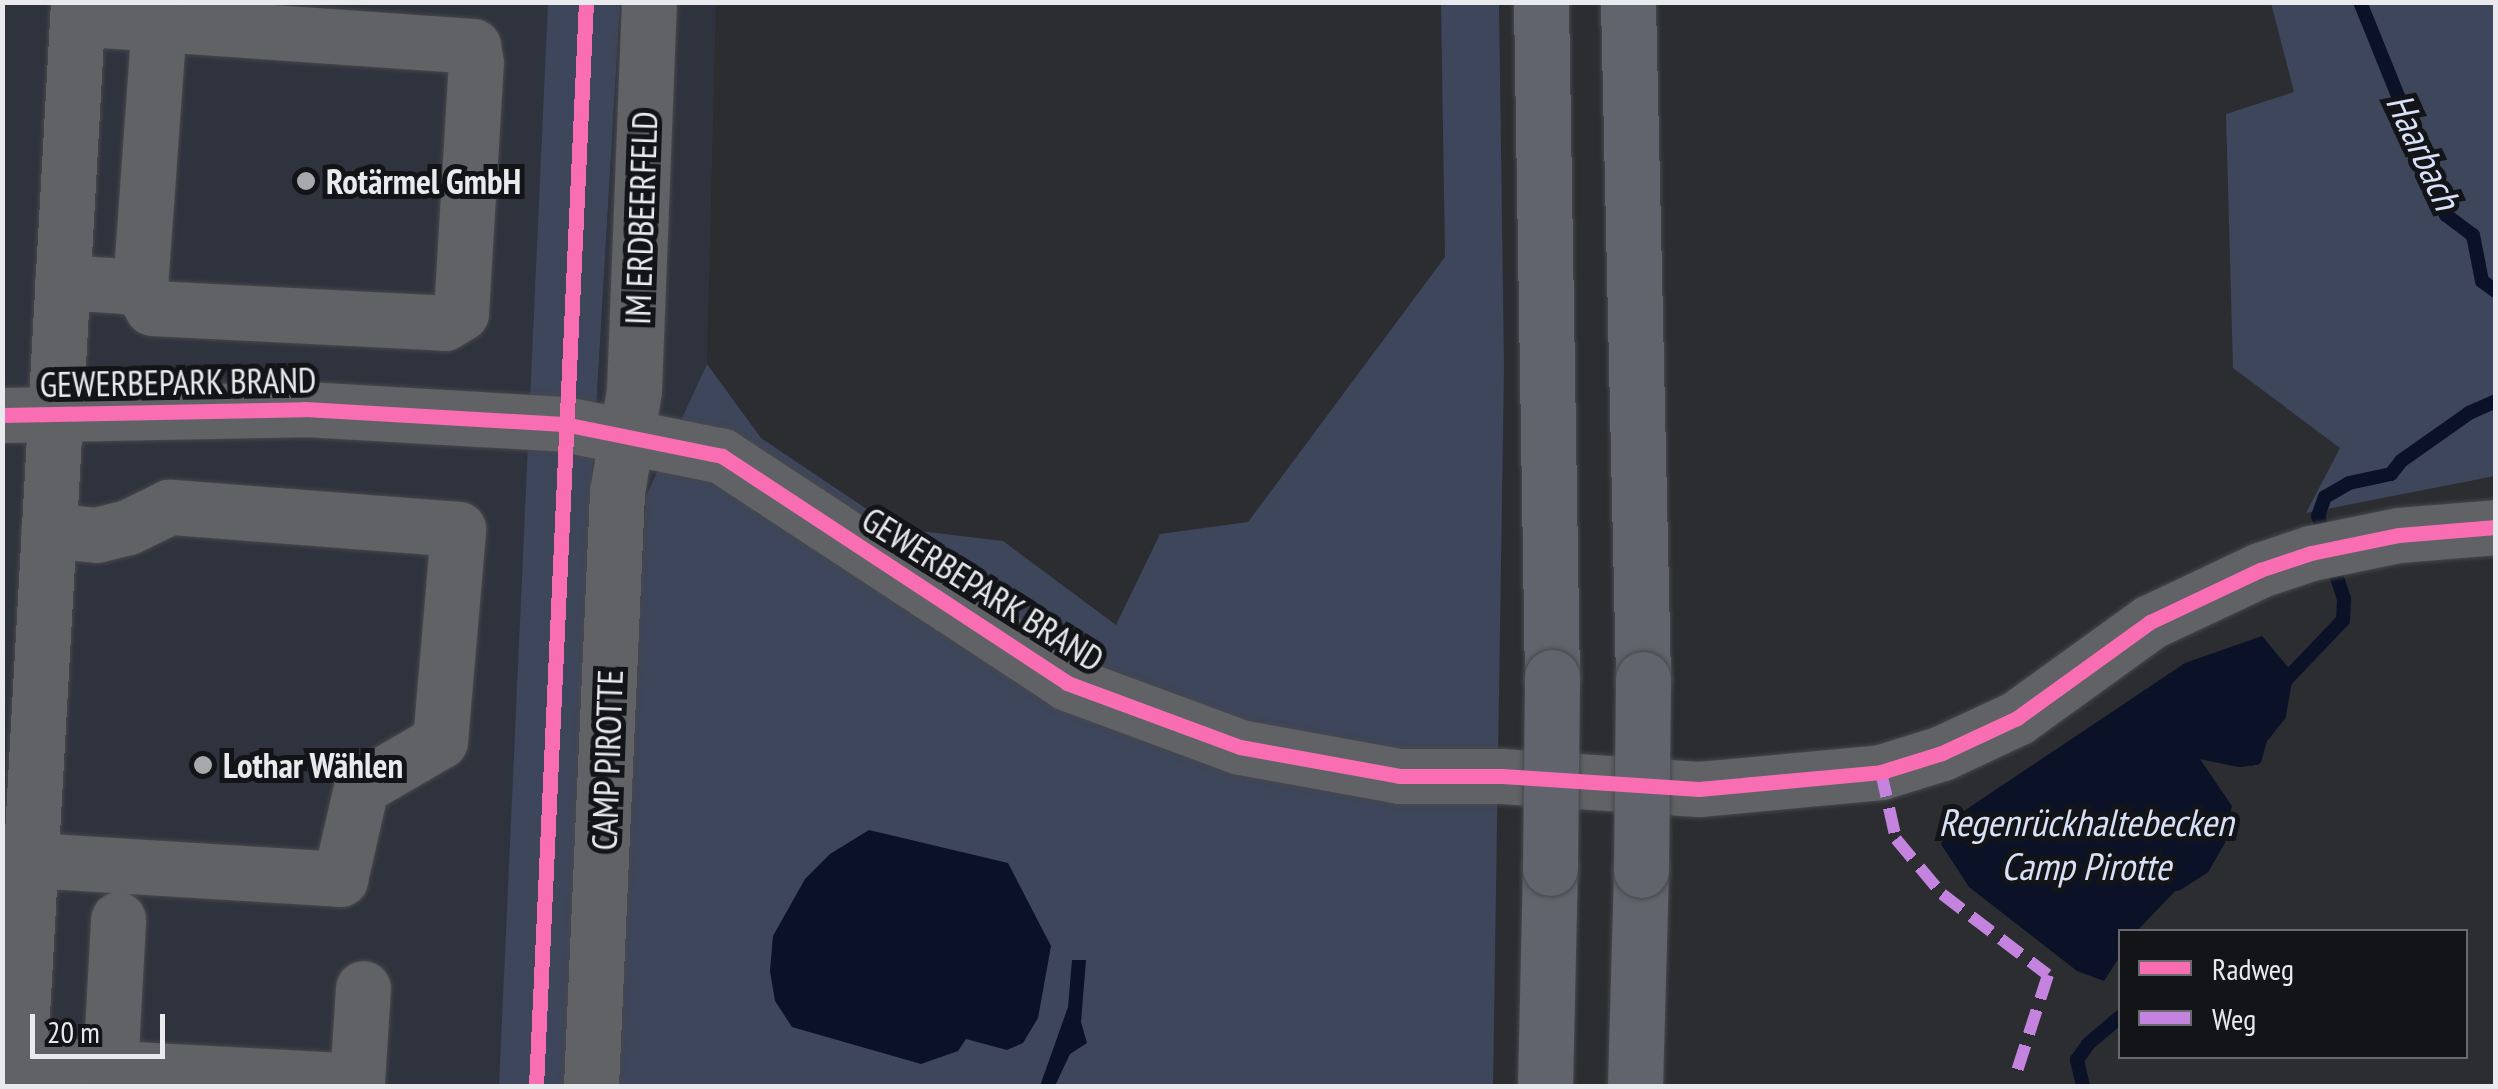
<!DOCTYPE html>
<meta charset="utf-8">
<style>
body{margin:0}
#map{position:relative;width:2498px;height:1089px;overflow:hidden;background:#2b2d30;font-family:"PT Sans Narrow",sans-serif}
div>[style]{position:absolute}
.built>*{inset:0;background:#2e333d;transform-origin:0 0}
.green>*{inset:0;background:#3e465b}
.water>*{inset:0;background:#0b1227}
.stream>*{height:14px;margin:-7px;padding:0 7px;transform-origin:7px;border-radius:7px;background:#0b1227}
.roads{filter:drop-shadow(0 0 2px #47484b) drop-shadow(0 0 2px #47484b)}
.minor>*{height:55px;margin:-27.5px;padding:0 27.5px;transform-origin:27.5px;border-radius:27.5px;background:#616265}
.highway>*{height:55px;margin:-27.5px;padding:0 27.5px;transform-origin:27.5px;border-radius:27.5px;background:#61646c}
.bridges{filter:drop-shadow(0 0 2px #47484b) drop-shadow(0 0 2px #47484b)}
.highway-bridge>*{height:55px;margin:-27.5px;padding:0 27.5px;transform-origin:27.5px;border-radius:27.5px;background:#61646c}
.quiet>*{height:12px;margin-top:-6px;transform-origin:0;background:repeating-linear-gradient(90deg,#c483df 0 25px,transparent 0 37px)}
.cycleway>*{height:15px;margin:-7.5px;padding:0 7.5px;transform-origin:7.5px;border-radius:7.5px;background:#f96db3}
.dots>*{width:28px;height:28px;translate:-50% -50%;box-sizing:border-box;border:5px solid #131417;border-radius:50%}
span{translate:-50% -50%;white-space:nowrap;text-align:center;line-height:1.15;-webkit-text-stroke:10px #131417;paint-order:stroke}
.poi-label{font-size:35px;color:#e8eaee;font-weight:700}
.left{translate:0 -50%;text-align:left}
.street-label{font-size:35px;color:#e8eaee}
.water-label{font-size:38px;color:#d8e1f7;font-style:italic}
.frame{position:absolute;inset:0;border:5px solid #e8eaee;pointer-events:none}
.legend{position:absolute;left:2118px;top:929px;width:350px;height:130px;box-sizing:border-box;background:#131417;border:2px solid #686a6d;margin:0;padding:12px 18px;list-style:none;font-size:30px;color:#e8eaee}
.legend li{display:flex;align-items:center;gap:20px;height:50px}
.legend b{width:50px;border:2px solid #686a6d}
.scale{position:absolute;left:30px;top:1014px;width:135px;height:45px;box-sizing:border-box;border:5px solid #e8eaee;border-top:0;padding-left:12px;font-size:30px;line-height:35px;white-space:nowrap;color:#e8eaee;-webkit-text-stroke:8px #131417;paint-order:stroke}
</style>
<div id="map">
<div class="built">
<div style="left:2px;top:3px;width:546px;height:1083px"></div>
<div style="clip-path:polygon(620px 3px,716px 3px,707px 364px,646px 496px,614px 1080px,621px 1086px,570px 1086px,591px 494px)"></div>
</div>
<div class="green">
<div style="clip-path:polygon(548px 3px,620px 3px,591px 494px,570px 1086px,499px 1086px)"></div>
<div style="clip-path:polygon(1441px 3px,1499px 3px,1504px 367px,1493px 1086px,621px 1086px,614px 1080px,646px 496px,707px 364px,761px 438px,895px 528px,1003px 541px,1116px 625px,1160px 534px,1248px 522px,1445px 257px)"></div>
<div style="clip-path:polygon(2271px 3px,2495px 3px,2495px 476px,2306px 513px,2340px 448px,2233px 368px,2226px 114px,2294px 92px)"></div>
</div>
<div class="water">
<div style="clip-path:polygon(2262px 636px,2293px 673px,2253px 766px,2207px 749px,2200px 759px,2232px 806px,2224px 840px,2137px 931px,2120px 932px,2120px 956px,2104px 981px,2077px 971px,1969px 887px,1941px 844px,1961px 813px,2185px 663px)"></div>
<div style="clip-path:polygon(869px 830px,1008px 863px,1051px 946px,1038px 1018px,1023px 1043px,1007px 1050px,966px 1039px,958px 1051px,921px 1064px,792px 1027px,775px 1001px,770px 971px,773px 936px,805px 879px,830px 854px)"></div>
<div style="clip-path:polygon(1072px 960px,1086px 960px,1081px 1022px,1087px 1043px,1070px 1054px,1055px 1086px,1040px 1086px,1068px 1007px)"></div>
</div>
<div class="stream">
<div style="left:2360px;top:2px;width:230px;rotate:68deg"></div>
<div style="left:2446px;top:215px;width:34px;rotate:37deg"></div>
<div style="left:2473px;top:235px;width:47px;rotate:78.9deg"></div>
<div style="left:2482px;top:281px;width:17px;rotate:36deg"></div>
<div style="left:2326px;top:540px;width:25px;rotate:-108deg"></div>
<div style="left:2318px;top:516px;width:20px;rotate:-70deg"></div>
<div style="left:2325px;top:497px;width:28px;rotate:-30deg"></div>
<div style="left:2349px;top:483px;width:43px;rotate:-12.1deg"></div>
<div style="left:2391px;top:474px;width:16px;rotate:-52deg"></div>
<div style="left:2401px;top:461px;width:83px;rotate:-35.2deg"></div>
<div style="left:2469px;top:413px;width:30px;rotate:-24deg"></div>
<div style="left:2189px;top:750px;width:52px;rotate:11.1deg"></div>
<div style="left:2240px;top:760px;width:15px;rotate:-8deg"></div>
<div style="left:2255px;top:758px;width:20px;rotate:-75deg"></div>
<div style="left:2260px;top:739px;width:31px;rotate:-52deg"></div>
<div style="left:2279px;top:715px;width:35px;rotate:-80deg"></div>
<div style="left:2285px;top:681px;width:84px;rotate:-46.4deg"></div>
<div style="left:2343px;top:620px;width:21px;rotate:-87deg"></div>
<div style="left:2344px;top:599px;width:40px;rotate:-108deg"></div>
<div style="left:2177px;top:884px;width:31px;rotate:-33deg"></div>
<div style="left:2203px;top:867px;width:32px;rotate:-60deg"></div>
<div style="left:2083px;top:1086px;width:27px;rotate:-103deg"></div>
<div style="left:2077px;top:1060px;width:19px;rotate:-55deg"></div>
<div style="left:2088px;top:1044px;width:42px;rotate:-40.2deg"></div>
</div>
<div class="roads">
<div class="minor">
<div style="left:62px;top:282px;width:78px;rotate:3.7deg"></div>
<div style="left:140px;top:287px;width:24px;rotate:60deg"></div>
<div style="left:152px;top:308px;width:293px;rotate:2.9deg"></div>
<div style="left:445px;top:323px;width:19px;rotate:-32deg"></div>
<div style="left:461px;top:313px;width:250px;rotate:-86.6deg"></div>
<div style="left:476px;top:63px;width:17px;rotate:-100deg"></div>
<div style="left:473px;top:46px;width:397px;rotate:-176deg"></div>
<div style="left:140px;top:287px;width:265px;rotate:-85.9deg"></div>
<div style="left:2px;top:415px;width:303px;rotate:-1.1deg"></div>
<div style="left:305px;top:409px;width:259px;rotate:3.3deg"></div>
<div style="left:564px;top:424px;width:161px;rotate:11.4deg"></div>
<div style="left:722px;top:456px;width:413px;rotate:33.3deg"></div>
<div style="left:1067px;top:683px;width:184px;rotate:20.3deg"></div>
<div style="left:1240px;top:747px;width:162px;rotate:10.3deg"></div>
<div style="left:1399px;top:776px;width:103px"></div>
<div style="left:1502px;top:776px;width:197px;rotate:3.8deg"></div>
<div style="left:1699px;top:789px;width:183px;rotate:-5.3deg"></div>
<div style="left:1881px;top:772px;width:64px;rotate:-17.3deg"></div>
<div style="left:1942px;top:753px;width:83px;rotate:-25deg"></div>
<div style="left:2017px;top:718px;width:164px;rotate:-35.8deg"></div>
<div style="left:2150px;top:622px;width:122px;rotate:-25.3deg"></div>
<div style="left:2260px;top:570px;width:54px;rotate:-18.4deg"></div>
<div style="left:2311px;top:553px;width:90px;rotate:-11.6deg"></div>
<div style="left:2399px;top:535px;width:97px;rotate:-4.7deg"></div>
<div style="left:31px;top:860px;width:310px;rotate:3.5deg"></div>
<div style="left:340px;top:879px;width:94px;rotate:-77.1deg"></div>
<div style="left:361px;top:787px;width:91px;rotate:-30.2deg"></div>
<div style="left:440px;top:741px;width:213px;rotate:-85.1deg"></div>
<div style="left:458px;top:529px;width:290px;rotate:-175.6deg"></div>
<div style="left:169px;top:507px;width:46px;rotate:154deg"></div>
<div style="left:128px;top:527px;width:32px;rotate:166deg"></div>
<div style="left:97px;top:535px;width:49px;rotate:-174.2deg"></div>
<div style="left:19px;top:1063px;width:338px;rotate:3deg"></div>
<div style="left:357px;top:1081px;width:93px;rotate:-86.3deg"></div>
<div style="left:110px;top:1069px;width:150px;rotate:-86.9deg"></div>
<div style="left:18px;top:1086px;width:1086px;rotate:-86.83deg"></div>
<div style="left:591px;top:1086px;width:595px;rotate:-87.49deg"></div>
<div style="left:617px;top:492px;width:103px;rotate:-80.5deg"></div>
<div style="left:634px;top:390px;width:388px;rotate:-87.8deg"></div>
</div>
<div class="highway">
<div style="left:1541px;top:2px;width:675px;rotate:89.07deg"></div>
<div style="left:1628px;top:2px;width:677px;rotate:88.73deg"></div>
<div style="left:1545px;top:1086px;width:218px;rotate:-88.7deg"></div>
<div style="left:1635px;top:1086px;width:216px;rotate:-88.4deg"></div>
</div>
</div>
<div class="bridges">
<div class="highway-bridge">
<div style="left:1550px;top:868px;width:191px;rotate:-89.4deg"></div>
<div style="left:1641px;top:870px;width:191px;rotate:-89.4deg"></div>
</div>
</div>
<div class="quiet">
<div style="left:1881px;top:772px;width:69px;rotate:77.4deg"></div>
<div style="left:1896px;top:839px;width:72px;rotate:50.1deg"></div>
<div style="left:1942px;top:894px;width:133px;rotate:37.4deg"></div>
<div style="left:2048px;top:975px;width:101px;rotate:107.9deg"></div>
</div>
<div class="cycleway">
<div style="left:2px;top:415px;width:303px;rotate:-1.1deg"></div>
<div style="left:305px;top:409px;width:259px;rotate:3.3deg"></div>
<div style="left:564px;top:424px;width:161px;rotate:11.4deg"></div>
<div style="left:722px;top:456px;width:413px;rotate:33.3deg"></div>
<div style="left:1067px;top:683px;width:184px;rotate:20.3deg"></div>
<div style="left:1240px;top:747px;width:162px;rotate:10.3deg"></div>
<div style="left:1399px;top:776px;width:103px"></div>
<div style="left:1502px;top:776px;width:197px;rotate:3.8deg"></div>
<div style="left:1699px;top:789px;width:183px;rotate:-5.3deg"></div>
<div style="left:1881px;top:772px;width:64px;rotate:-17.3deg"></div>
<div style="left:1942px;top:753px;width:83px;rotate:-25deg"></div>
<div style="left:2017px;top:718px;width:164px;rotate:-35.8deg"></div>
<div style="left:2150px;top:622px;width:122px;rotate:-25.3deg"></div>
<div style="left:2260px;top:570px;width:54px;rotate:-18.4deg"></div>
<div style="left:2311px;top:553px;width:90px;rotate:-11.6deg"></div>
<div style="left:2399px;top:535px;width:97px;rotate:-4.7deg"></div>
<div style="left:536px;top:1086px;width:1085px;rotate:-87.36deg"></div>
</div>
<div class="dots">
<div style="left:306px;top:181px;background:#a6a8ac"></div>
<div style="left:203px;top:765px;background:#a6a8ac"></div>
</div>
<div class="poi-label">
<span class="left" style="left:326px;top:181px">Rotärmel GmbH</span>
<span class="left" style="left:223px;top:765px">Lothar Wählen</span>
</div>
<div class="street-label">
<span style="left:641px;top:218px;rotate:-88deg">IM ERDBEERFELD</span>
<span style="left:178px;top:382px;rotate:-1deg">GEWERBEPARK BRAND</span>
<span style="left:983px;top:589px;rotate:32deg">GEWERBEPARK BRAND</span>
<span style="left:607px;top:760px;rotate:-88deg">CAMP PIROTTE</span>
</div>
<div class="water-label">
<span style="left:2424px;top:151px;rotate:65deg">Haarbach</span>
<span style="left:2086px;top:844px">Regenrückhaltebecken<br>Camp Pirotte</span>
</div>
<div class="frame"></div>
<ul class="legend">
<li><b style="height:12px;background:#f96db3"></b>Radweg</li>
<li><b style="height:12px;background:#c483df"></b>Weg</li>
</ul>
<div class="scale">20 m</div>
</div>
